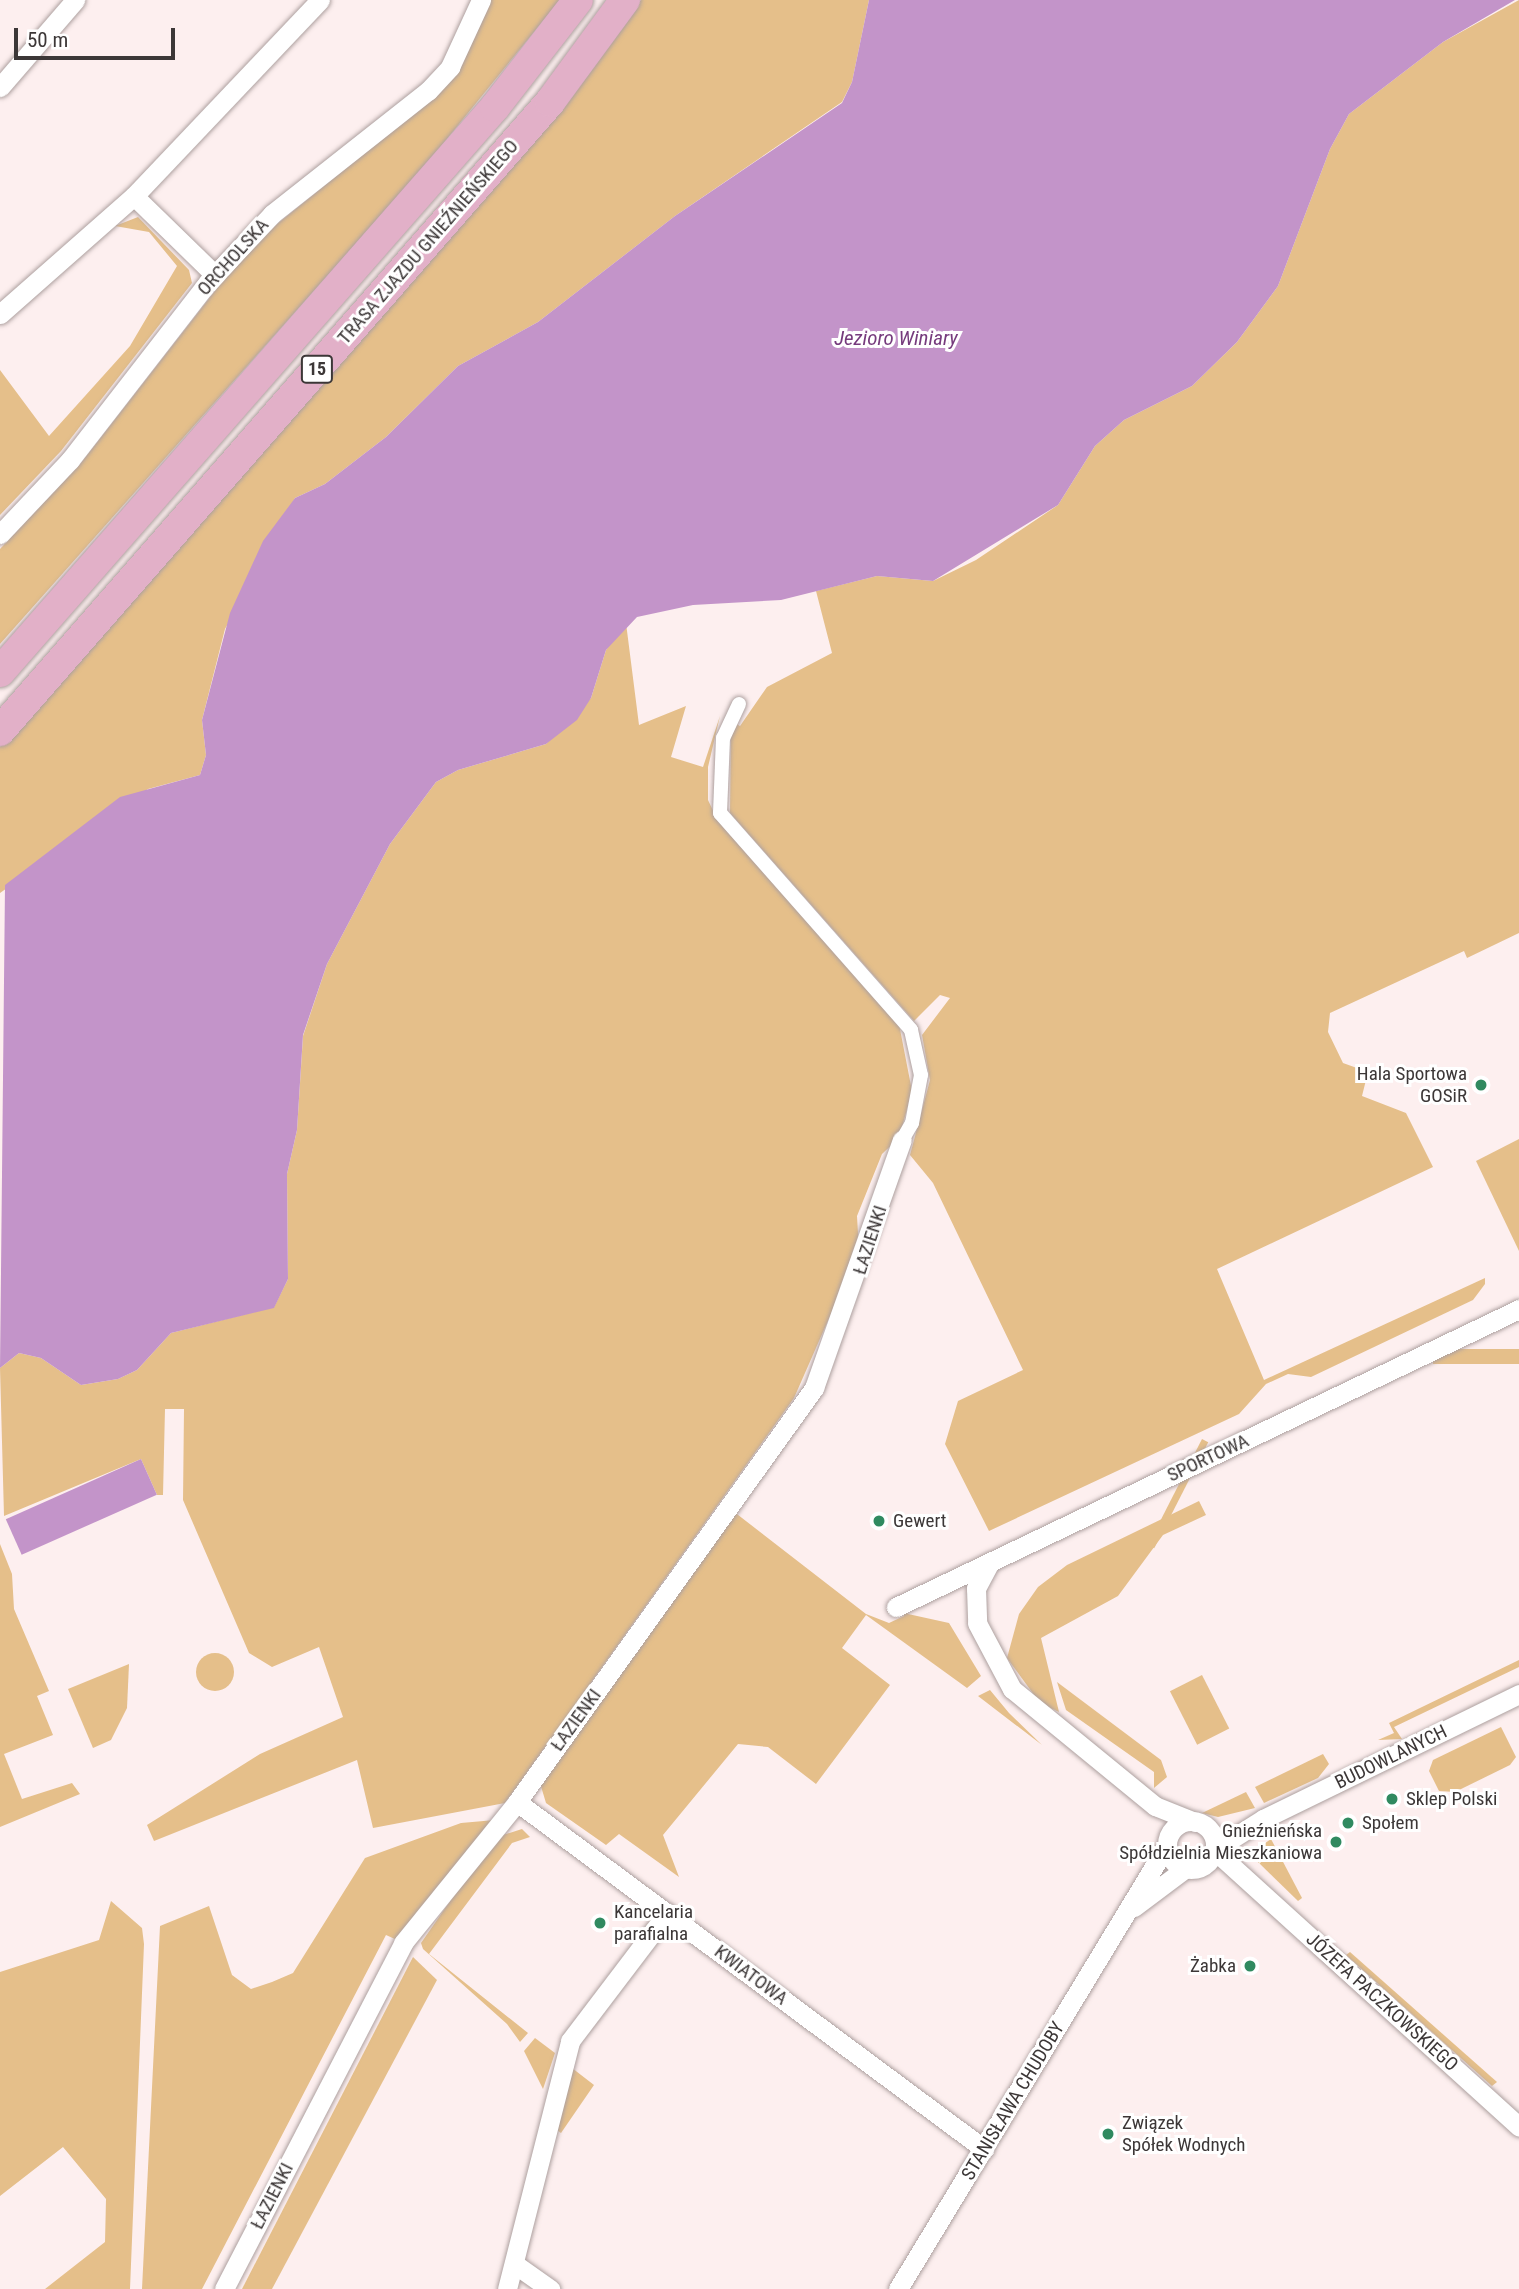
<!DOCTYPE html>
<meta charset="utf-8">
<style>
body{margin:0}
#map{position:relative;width:1519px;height:2289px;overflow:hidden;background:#fdefef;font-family:"Roboto Condensed",sans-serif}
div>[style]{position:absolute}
.green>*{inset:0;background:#e5bf8a;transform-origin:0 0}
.round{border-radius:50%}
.water>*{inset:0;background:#c394c9;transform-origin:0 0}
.roads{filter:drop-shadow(0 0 2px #ada09f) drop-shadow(0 0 2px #ada09f)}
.pedestrian>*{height:14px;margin:-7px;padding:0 7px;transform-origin:7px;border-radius:7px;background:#fff}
.minor>*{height:19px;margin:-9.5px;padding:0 9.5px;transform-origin:9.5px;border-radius:9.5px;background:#fff}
.minor>.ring{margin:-9.5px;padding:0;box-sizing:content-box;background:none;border:19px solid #fff;border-radius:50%}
.primary>*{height:30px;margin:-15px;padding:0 15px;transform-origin:15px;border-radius:15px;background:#e2b0c8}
.dots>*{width:19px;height:19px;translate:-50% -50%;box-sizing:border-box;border:4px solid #fff;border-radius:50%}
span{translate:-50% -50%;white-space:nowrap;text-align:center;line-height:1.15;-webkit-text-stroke:6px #fff;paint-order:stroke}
.shield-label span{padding:2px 5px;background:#fff;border:2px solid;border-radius:5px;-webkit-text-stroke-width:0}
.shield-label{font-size:18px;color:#3c3737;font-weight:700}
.street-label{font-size:19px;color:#3c3737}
.poi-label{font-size:19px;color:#3c3737}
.right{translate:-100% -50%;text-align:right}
.left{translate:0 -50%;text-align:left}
.water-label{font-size:21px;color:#763b7d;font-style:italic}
.scale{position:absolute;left:14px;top:28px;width:161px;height:32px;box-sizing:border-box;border:4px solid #3c3737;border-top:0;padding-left:9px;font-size:21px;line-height:24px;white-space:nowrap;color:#3c3737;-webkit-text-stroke:5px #fff;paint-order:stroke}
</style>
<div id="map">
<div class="green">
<div style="clip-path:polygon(488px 0,560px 0,424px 167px,0 644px,0 549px,81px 463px,250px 246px,433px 98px)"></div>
<div style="clip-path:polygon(641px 0,869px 0,852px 82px,842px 102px,675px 216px,538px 322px,458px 366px,386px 437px,325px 484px,295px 498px,225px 629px,202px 720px,206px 755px,200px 775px,148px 789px,0 893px,0 747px)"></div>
<div style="clip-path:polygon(1519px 0,1519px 933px,1467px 958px,1464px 951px,1330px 1013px,1328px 1032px,1343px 1063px,1368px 1072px,1362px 1096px,1406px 1113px,1433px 1167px,1217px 1269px,1264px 1380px,1485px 1278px,1485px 1284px,1473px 1300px,1311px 1377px,1288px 1374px,1266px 1384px,1239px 1414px,989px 1531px,945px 1444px,958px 1401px,1023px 1370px,933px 1183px,910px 1155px,930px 1080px,922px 1035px,950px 998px,940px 995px,914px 1021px,730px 813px,731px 721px,740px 726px,767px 687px,832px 653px,816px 591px,877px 576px,933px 581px,976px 560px,1058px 505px,1095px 446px,1124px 420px,1192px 386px,1237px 342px,1278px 286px,1330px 149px,1349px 114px,1443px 42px)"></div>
<div style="clip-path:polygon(138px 217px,189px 270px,192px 283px,61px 451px,0 515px,0 370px,49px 436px,130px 346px,177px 266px,149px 232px,115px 226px)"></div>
<div style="clip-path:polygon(626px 623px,639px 725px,686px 706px,671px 757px,703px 767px,720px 716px,708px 767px,708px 800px,718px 821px,899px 1024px,912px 1091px,899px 1138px,882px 1154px,857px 1216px,859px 1250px,794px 1398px,505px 1803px,373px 1828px,357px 1760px,154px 1841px,147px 1825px,260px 1754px,343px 1717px,319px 1647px,272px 1667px,249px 1653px,183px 1500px,184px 1409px,165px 1409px,163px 1495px,157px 1495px,141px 1459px,4px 1516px,0 1368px,19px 1353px,41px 1358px,81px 1385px,118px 1379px,137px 1370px,171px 1333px,274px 1307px,288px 1279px,287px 1174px,297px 1130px,303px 1036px,327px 964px,390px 844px,436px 782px,458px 770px,546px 744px,591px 698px,606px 650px)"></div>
<div style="clip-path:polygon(1519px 1139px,1519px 1251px,1476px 1161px)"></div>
<div style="left:1519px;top:1349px;width:15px;height:86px;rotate:90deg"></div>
<div style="left:1202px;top:1439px;width:7px;height:119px;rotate:27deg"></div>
<div style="clip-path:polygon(1199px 1501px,1206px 1515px,1163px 1535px,1118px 1596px,1041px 1638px,1059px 1712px,1040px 1703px,1007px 1658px,1019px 1614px,1038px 1587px,1067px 1565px)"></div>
<div style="clip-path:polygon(733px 1511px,866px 1614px,889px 1623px,904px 1616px,903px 1605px,908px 1614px,949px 1623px,981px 1676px,967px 1688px,866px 1615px,842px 1648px,890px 1685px,816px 1784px,768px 1747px,738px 1744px,663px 1835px,679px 1877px,619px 1834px,606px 1845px,546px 1803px,540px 1783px)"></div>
<div style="clip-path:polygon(0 1544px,12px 1574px,14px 1609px,49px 1691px,37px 1696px,53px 1735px,4px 1754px,22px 1799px,72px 1783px,80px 1794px,0 1827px)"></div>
<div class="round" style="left:196px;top:1653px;width:38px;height:38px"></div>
<div style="clip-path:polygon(1519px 1660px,1519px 1667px,1394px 1727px,1402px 1739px,1378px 1740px,1394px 1733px,1389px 1723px)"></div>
<div style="clip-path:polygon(129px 1664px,127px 1708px,111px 1740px,93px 1748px,68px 1689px)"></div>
<div style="left:1202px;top:1675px;width:60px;height:36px;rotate:63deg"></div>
<div style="clip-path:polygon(1057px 1682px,1161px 1760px,1167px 1777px,1154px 1788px,1154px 1772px,1066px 1710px)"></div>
<div style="clip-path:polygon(990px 1690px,1009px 1713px,1042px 1745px,978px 1696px)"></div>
<div style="clip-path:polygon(1501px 1727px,1516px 1757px,1510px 1765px,1455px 1792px,1439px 1791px,1429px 1771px,1433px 1760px)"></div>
<div style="clip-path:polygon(1323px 1754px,1329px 1764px,1318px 1778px,1264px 1803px,1255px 1787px)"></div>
<div style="clip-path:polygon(1246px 1792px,1255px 1808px,1218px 1817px,1202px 1813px)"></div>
<div style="clip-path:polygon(495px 1820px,397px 1940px,386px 1935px,202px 2289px,142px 2289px,160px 1926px,209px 1906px,232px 1975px,251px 1989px,272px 1982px,293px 1973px,365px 1858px,461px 1823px)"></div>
<div style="clip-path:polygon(522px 1829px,530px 1837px,512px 1843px,429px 1954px,528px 2033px,520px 2042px,507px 2024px,423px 1949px,421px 1943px,494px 1838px)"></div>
<div style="clip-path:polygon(1271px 1839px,1302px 1898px,1298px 1901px,1257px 1861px,1258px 1848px)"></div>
<div style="clip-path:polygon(111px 1901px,142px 1928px,144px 1944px,130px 2289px,45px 2289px,105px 2242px,106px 2199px,63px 2147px,0 2196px,0 1972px,99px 1940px)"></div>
<div style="clip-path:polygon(1350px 1952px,1497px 2082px,1492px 2086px,1346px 1955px)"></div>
<div style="clip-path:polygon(413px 1957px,437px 1980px,272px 2289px,242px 2289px)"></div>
<div style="clip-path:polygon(535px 2038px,555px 2053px,543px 2089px,524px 2051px)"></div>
<div style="clip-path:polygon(572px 2068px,594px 2085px,561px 2133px,554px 2128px)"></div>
</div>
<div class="water">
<div style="clip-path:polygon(869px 0,1515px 0,1443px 42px,1349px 114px,1330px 149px,1278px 286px,1237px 342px,1192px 386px,1124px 420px,1095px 446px,1058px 505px,933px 581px,877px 576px,781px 600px,693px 605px,637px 617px,606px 650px,591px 698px,577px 720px,546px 744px,458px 770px,436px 782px,390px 844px,327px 964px,303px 1035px,297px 1130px,287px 1174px,288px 1279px,274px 1308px,171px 1333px,137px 1370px,118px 1379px,81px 1385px,41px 1358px,19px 1353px,0 1368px,5px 885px,120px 797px,200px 775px,206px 755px,202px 720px,230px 613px,263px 541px,295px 498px,325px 484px,386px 437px,458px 366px,538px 322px,675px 216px,842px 103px,852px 82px)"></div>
<div style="left:141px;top:1459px;width:39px;height:148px;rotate:66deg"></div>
</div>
<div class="roads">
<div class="pedestrian">
<div style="left:739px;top:704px;width:38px;rotate:115deg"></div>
<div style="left:723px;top:738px;width:75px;rotate:92.3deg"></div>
<div style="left:720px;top:813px;width:289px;rotate:48.6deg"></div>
<div style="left:911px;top:1030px;width:46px;rotate:77.5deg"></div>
<div style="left:921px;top:1075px;width:49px;rotate:100.6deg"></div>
<div style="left:912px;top:1123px;width:20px;rotate:120deg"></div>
</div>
<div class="minor">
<div style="left:0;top:87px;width:115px;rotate:-49.2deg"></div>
<div style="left:134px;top:196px;width:113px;rotate:44.3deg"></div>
<div style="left:0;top:314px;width:179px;rotate:-41.4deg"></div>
<div style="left:134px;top:196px;width:270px;rotate:-46.5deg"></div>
<div style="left:0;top:534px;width:102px;rotate:-46.6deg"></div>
<div style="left:70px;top:460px;width:225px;rotate:-52.2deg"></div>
<div style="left:208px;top:282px;width:93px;rotate:-46.7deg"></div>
<div style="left:272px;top:214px;width:199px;rotate:-38.3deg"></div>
<div style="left:428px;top:91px;width:33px;rotate:-47deg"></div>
<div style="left:450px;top:67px;width:74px;rotate:-65.2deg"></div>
<div style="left:990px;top:1562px;width:30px;rotate:118deg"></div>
<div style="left:976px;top:1588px;width:35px;rotate:88deg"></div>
<div style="left:977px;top:1623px;width:75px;rotate:62.1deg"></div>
<div style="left:1012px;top:1689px;width:185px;rotate:39.3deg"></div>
<div style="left:1155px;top:1806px;width:43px;rotate:21.8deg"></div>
<div style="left:896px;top:1607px;width:691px;rotate:-25.56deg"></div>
<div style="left:517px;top:1802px;width:582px;rotate:36.61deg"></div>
<div class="ring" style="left:1167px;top:1821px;width:29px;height:29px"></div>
<div style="left:1214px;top:1850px;width:412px;rotate:42.2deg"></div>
<div style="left:1214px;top:1850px;width:58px;rotate:-32.3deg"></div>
<div style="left:1263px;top:1819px;width:285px;rotate:-26deg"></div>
<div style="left:1134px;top:1907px;width:65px;rotate:-36.9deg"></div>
<div style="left:516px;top:2265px;width:42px;rotate:35.2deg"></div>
<div style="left:224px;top:2289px;width:390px;rotate:-62.6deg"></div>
<div style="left:403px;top:1943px;width:181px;rotate:-51deg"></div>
<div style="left:517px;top:1802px;width:510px;rotate:-54.34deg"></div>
<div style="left:814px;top:1388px;width:263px;rotate:-70.5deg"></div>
<div style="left:507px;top:2289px;width:256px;rotate:-75.7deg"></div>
<div style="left:570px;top:2041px;width:161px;rotate:-52.8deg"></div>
<div style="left:898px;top:2289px;width:519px;rotate:-58.79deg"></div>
</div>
<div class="primary">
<div style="left:0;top:672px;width:751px;rotate:-48.78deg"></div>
<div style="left:495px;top:107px;width:135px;rotate:-52.2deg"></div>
<div style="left:0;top:731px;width:836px;rotate:-48.83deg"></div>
<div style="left:550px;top:102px;width:127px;rotate:-53.7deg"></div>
</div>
</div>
<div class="dots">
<div style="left:1481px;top:1085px;background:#308a60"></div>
<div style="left:879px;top:1521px;background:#308a60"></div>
<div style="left:1392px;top:1799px;background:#308a60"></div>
<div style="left:1348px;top:1823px;background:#308a60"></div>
<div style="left:1336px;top:1842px;background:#308a60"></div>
<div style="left:600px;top:1923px;background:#308a60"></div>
<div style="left:1250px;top:1966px;background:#308a60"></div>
<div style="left:1108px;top:2134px;background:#308a60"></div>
</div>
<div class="shield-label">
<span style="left:317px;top:369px">15</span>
</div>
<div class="street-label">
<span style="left:428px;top:242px;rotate:-49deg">TRASA ZJAZDU GNIEŹNIEŃSKIEGO</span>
<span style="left:233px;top:257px;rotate:-48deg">ORCHOLSKA</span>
<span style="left:870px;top:1240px;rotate:-72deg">ŁAZIENKI</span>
<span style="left:1208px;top:1458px;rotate:-25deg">SPORTOWA</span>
<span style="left:576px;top:1720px;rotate:-54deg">ŁAZIENKI</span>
<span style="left:1391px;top:1757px;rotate:-26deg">BUDOWLANYCH</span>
<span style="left:751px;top:1975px;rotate:37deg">KWIATOWA</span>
<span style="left:1382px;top:2002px;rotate:42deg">JÓZEFA PACZKOWSKIEGO</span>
<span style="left:1013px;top:2101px;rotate:-59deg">STANISŁAWA CHUDOBY</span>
<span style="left:272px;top:2196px;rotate:-63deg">ŁAZIENKI</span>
</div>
<div class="poi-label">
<span class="right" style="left:1467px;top:1085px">Hala Sportowa<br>GOSiR</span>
<span class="left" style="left:893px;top:1521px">Gewert</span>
<span class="left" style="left:1406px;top:1799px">Sklep Polski</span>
<span class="left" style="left:1362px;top:1823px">Społem</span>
<span class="right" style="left:1322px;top:1842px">Gnieźnieńska<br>Spółdzielnia Mieszkaniowa</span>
<span class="left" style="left:614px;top:1923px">Kancelaria<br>parafialna</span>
<span class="right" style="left:1236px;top:1966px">Żabka</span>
<span class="left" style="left:1122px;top:2134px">Związek<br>Spółek Wodnych</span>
</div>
<div class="water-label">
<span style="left:896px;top:338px">Jezioro Winiary</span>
</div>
<div class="scale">50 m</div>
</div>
